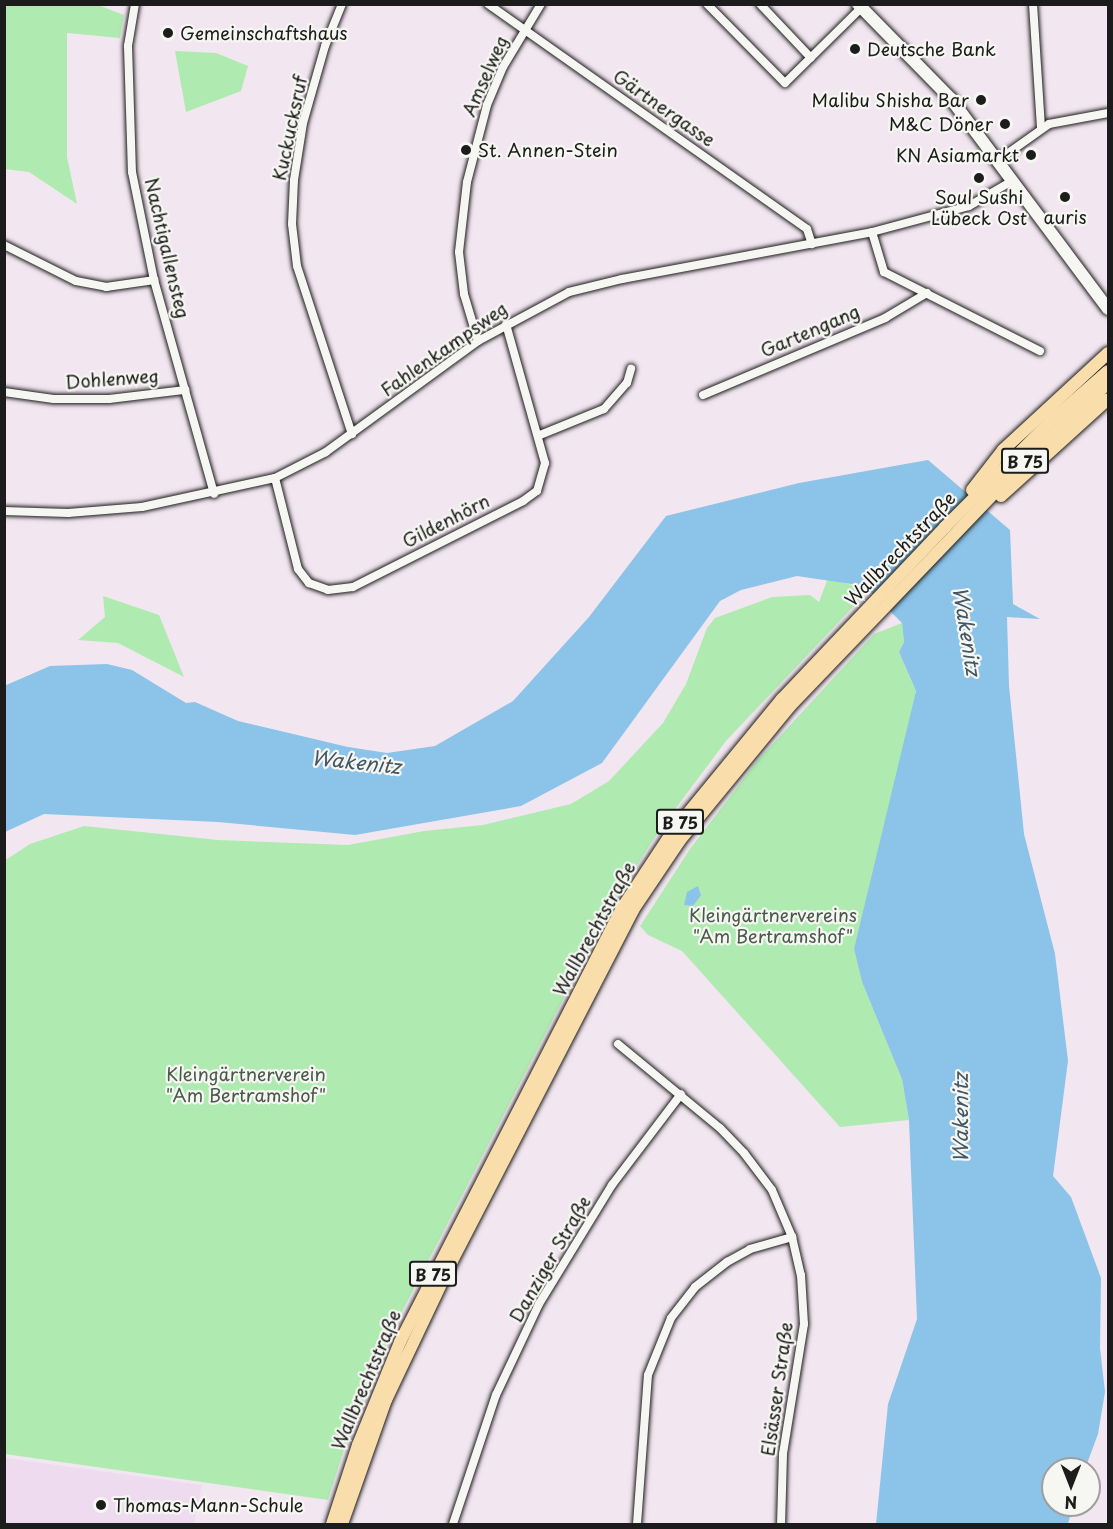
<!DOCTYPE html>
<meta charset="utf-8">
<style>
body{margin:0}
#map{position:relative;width:1113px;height:1529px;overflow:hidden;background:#f2e6f0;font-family:"Playpen Sans",sans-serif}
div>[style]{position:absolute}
.built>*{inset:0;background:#efdbef}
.green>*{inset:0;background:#afebb1}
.water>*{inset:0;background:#8bc3e9}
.roads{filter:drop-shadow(0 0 2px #1c1c1c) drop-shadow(0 0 2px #1c1c1c)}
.minor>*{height:8px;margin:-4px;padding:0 4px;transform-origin:4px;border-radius:4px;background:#f6f6f2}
.secondary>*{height:12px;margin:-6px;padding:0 6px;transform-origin:6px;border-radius:6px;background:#f6f6f2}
.primary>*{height:12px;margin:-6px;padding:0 6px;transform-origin:6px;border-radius:6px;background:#f9deab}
.dots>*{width:16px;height:16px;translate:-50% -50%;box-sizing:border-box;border:3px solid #f6f6f2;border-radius:50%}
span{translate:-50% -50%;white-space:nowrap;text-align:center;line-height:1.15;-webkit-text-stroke:4.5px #f6f6f2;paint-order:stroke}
.shield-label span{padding:2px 4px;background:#f6f6f2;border:2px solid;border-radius:4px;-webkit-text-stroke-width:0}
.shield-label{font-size:16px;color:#1c1c1c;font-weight:700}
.poi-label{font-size:18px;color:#1c1c1c}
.left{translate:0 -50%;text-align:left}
.right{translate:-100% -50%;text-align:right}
.street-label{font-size:18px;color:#1c1c1c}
.park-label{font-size:18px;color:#485a49}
.water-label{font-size:20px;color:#435664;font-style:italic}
.frame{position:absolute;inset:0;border:6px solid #1c1c1c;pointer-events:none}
.north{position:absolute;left:1041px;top:1457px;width:60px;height:60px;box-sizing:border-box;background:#f6f6f2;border:2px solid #9f9f9c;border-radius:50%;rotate:180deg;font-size:16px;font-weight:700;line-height:24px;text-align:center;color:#1c1c1c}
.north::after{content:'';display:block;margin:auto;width:21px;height:27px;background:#1c1c1c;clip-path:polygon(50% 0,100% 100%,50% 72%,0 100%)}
</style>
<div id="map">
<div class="built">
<div style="clip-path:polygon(5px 1458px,202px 1485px,194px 1524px,5px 1524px)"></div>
</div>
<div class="green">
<div style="clip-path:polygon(5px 4px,98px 5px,124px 15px,120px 38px,67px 33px,67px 157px,77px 204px,29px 172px,5px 169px)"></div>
<div style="clip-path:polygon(175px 51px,216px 53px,248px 66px,241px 91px,186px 112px)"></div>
<div style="clip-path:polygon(828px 578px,869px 590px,726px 741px,661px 828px,616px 897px,391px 1333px,347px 1440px,328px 1500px,5px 1454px,4px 861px,30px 844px,84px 826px,218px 840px,348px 845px,424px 831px,483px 825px,571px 804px,609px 781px,663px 723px,686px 684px,707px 628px,715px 618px,772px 597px,810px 595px,819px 602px)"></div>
<div style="clip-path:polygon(103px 596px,159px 615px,184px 677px,118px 643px,78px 640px,105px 617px)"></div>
<div style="clip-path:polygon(902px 623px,904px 642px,899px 652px,916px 691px,885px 838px,854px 949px,862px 982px,902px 1078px,909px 1120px,840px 1127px,682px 951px,648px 935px,640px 926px,690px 849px,758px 760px,874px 634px)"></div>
</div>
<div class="water">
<div style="clip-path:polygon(928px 460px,1010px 530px,1013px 604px,1040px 619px,1007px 617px,1009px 686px,1024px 834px,1055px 954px,1068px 1061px,1053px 1176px,1071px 1197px,1101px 1278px,1100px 1348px,1105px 1392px,1098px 1434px,1085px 1469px,1053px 1469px,1053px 1505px,1073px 1505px,1068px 1524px,876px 1524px,888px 1404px,917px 1319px,909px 1120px,902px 1079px,862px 982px,854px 949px,916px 691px,899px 652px,904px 642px,902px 623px,865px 586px,797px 576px,741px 590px,720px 601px,602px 763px,521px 806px,355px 835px,218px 822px,44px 814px,5px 832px,4px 686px,50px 666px,107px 664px,132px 670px,186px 703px,195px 702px,238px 721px,348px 747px,387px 753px,435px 746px,513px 701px,589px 617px,666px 516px,799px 483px)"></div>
<div style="clip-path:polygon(698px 886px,701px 895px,693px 906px,684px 905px,687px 892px)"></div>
</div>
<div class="roads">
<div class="minor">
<div style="left:135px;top:4px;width:43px;rotate:99.5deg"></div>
<div style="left:128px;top:46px;width:126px;rotate:88.2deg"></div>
<div style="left:132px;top:172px;width:110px;rotate:78.5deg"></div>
<div style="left:154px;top:280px;width:222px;rotate:74.3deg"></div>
<div style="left:342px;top:4px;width:45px;rotate:112deg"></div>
<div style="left:325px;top:46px;width:80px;rotate:105.9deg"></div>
<div style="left:303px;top:123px;width:58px;rotate:99deg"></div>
<div style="left:294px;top:180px;width:44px;rotate:92.6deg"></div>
<div style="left:292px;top:224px;width:42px;rotate:83.2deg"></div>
<div style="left:297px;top:266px;width:177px;rotate:71.9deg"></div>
<div style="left:488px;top:4px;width:390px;rotate:35.2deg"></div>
<div style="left:807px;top:229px;width:16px;rotate:72deg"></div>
<div style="left:707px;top:4px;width:111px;rotate:45.4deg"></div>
<div style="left:785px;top:83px;width:107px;rotate:-44.6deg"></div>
<div style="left:760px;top:4px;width:74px;rotate:46.6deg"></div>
<div style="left:1033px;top:4px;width:124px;rotate:86.3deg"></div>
<div style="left:997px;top:161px;width:64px;rotate:-35.4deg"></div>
<div style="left:1049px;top:124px;width:60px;rotate:-10.6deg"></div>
<div style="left:872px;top:232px;width:42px;rotate:73.3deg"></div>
<div style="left:884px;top:272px;width:175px;rotate:26.9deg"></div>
<div style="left:4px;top:245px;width:80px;rotate:26.6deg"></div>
<div style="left:76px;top:281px;width:31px;rotate:11deg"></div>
<div style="left:106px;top:287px;width:49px;rotate:-8.3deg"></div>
<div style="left:478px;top:341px;width:49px;rotate:-106.6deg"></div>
<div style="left:464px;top:294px;width:42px;rotate:-96.8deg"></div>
<div style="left:459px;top:252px;width:70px;rotate:-83.5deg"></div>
<div style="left:467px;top:182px;width:80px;rotate:-75.4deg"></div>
<div style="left:487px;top:105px;width:41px;rotate:-67.2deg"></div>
<div style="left:503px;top:67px;width:74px;rotate:-58.9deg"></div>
<div style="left:4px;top:392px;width:50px;rotate:8deg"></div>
<div style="left:54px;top:399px;width:55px"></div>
<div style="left:109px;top:399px;width:77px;rotate:-6.8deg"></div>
<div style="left:703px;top:395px;width:198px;rotate:-22.9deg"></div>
<div style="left:885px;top:318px;width:49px;rotate:-30.8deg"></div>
<div style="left:540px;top:435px;width:69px;rotate:-22.1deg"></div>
<div style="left:604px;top:409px;width:35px;rotate:-49deg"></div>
<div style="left:627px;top:383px;width:15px;rotate:-74deg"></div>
<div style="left:275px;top:478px;width:94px;rotate:75.8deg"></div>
<div style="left:298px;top:569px;width:18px;rotate:52deg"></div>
<div style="left:309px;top:583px;width:20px;rotate:20deg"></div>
<div style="left:328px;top:590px;width:25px;rotate:-7deg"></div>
<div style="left:353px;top:587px;width:191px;rotate:-26.8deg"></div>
<div style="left:523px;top:501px;width:17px;rotate:-36deg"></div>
<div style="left:537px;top:491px;width:29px;rotate:-74deg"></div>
<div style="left:545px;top:463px;width:144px;rotate:-105.7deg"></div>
<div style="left:4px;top:511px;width:64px;rotate:1.8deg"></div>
<div style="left:68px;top:513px;width:74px;rotate:-4.6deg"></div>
<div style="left:142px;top:507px;width:136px;rotate:-12.3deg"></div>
<div style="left:275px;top:478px;width:57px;rotate:-27deg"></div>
<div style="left:326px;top:452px;width:188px;rotate:-36.1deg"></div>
<div style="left:478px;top:341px;width:103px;rotate:-28.3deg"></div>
<div style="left:569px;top:292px;width:55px;rotate:-13.8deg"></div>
<div style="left:622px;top:279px;width:254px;rotate:-10.6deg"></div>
<div style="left:872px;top:232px;width:100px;rotate:-15deg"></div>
<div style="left:969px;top:206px;width:50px;rotate:-30.2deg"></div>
<div style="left:618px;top:1044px;width:132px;rotate:39.5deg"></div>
<div style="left:720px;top:1128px;width:35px;rotate:46deg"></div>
<div style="left:744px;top:1153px;width:46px;rotate:52.9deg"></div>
<div style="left:772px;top:1190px;width:51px;rotate:66.9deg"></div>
<div style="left:792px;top:1237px;width:39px;rotate:77deg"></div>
<div style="left:801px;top:1275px;width:49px;rotate:86.5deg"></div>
<div style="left:804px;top:1324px;width:132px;rotate:99.2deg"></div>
<div style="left:783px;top:1454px;width:70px;rotate:91.6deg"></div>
<div style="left:453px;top:1524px;width:136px;rotate:-71.6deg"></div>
<div style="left:496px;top:1395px;width:101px;rotate:-64.7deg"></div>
<div style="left:539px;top:1304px;width:140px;rotate:-58.5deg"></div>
<div style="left:612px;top:1185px;width:114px;rotate:-52.8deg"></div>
<div style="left:637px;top:1524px;width:149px;rotate:-85.8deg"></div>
<div style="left:648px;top:1375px;width:61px;rotate:-68deg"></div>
<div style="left:671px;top:1318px;width:39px;rotate:-52deg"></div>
<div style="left:695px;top:1287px;width:41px;rotate:-38deg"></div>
<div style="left:727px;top:1262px;width:26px;rotate:-29deg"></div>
<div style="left:750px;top:1249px;width:44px;rotate:-15.9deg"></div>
</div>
<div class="secondary">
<div style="left:858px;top:4px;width:133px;rotate:45.6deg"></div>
<div style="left:951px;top:99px;width:262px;rotate:53.2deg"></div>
</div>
<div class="primary">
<div style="left:972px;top:490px;width:51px;rotate:-52.2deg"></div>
<div style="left:1003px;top:450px;width:143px;rotate:-42.7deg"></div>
<div style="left:1001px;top:496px;width:144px;rotate:-42.2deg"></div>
<div style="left:332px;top:1524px;width:83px;rotate:-71.8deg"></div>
<div style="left:358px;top:1445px;width:111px;rotate:-67.8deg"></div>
<div style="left:400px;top:1342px;width:491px;rotate:-62.9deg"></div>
<div style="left:624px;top:905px;width:85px;rotate:-56.5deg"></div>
<div style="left:671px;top:834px;width:175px;rotate:-50.6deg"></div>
<div style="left:782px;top:699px;width:237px;rotate:-46.5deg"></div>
<div style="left:945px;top:527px;width:151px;rotate:-45deg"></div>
<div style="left:1052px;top:420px;width:74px;rotate:-41.2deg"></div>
<div style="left:342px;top:1524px;width:132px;rotate:-70.5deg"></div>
<div style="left:386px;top:1400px;width:154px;rotate:-64.6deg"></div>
<div style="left:452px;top:1261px;width:395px;rotate:-62.7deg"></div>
<div style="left:633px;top:910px;width:84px;rotate:-56.1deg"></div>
<div style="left:680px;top:840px;width:173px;rotate:-50.6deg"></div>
<div style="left:790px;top:706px;width:332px;rotate:-46.2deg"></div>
<div style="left:1020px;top:466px;width:121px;rotate:-43.3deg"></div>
</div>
</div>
<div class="dots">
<div style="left:168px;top:33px;background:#1c1c1c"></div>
<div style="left:855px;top:49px;background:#1c1c1c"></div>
<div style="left:981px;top:100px;background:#1c1c1c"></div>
<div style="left:1005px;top:124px;background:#1c1c1c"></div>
<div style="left:466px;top:150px;background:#1c1c1c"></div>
<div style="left:1031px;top:155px;background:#1c1c1c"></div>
<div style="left:979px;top:178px;background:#1c1c1c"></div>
<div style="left:1065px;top:197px;background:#1c1c1c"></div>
<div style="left:101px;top:1505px;background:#1c1c1c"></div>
</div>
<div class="shield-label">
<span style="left:1025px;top:461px">B 75</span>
<span style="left:680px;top:822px">B 75</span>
<span style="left:433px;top:1274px">B 75</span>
</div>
<div class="poi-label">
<span class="left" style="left:180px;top:33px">Gemeinschaftshaus</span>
<span class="left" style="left:867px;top:49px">Deutsche Bank</span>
<span class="right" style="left:969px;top:100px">Malibu Shisha Bar</span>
<span class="right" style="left:993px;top:124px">M&amp;C Döner</span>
<span class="left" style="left:478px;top:150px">St. Annen-Stein</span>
<span class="right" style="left:1019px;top:155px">KN Asiamarkt</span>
<span style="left:979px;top:208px">Soul Sushi<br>Lübeck Ost</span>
<span style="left:1065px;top:217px">auris</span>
<span class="left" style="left:113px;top:1505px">Thomas-Mann-Schule</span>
</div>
<div class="street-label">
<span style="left:485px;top:76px;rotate:-66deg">Amselweg</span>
<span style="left:664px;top:108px;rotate:35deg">Gärtnergasse</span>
<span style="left:290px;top:128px;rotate:-78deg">Kuckucksruf</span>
<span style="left:167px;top:248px;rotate:77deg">Nachtigallensteg</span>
<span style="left:810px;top:331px;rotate:-23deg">Gartengang</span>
<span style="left:444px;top:349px;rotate:-35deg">Fahlenkampsweg</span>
<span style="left:112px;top:379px;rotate:-4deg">Dohlenweg</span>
<span style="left:446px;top:521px;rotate:-27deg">Gildenhörn</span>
<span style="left:900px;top:549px;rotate:-46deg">Wallbrechtstraße</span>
<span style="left:594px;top:929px;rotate:-61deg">Wallbrechtstraße</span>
<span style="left:550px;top:1259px;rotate:-60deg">Danziger Straße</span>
<span style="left:366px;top:1380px;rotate:-67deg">Wallbrechtstraße</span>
<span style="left:777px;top:1389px;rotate:-82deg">Elsässer Straße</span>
</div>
<div class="park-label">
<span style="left:773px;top:926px">Kleingärtnervereins<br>"Am Bertramshof"</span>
<span style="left:246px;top:1085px">Kleingärtnerverein<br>"Am Bertramshof"</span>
</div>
<div class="water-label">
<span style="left:967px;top:631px;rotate:81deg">Wakenitz</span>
<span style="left:356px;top:762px;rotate:6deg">Wakenitz</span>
<span style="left:960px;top:1118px;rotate:-90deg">Wakenitz</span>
</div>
<div class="frame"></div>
<div class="north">N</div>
</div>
